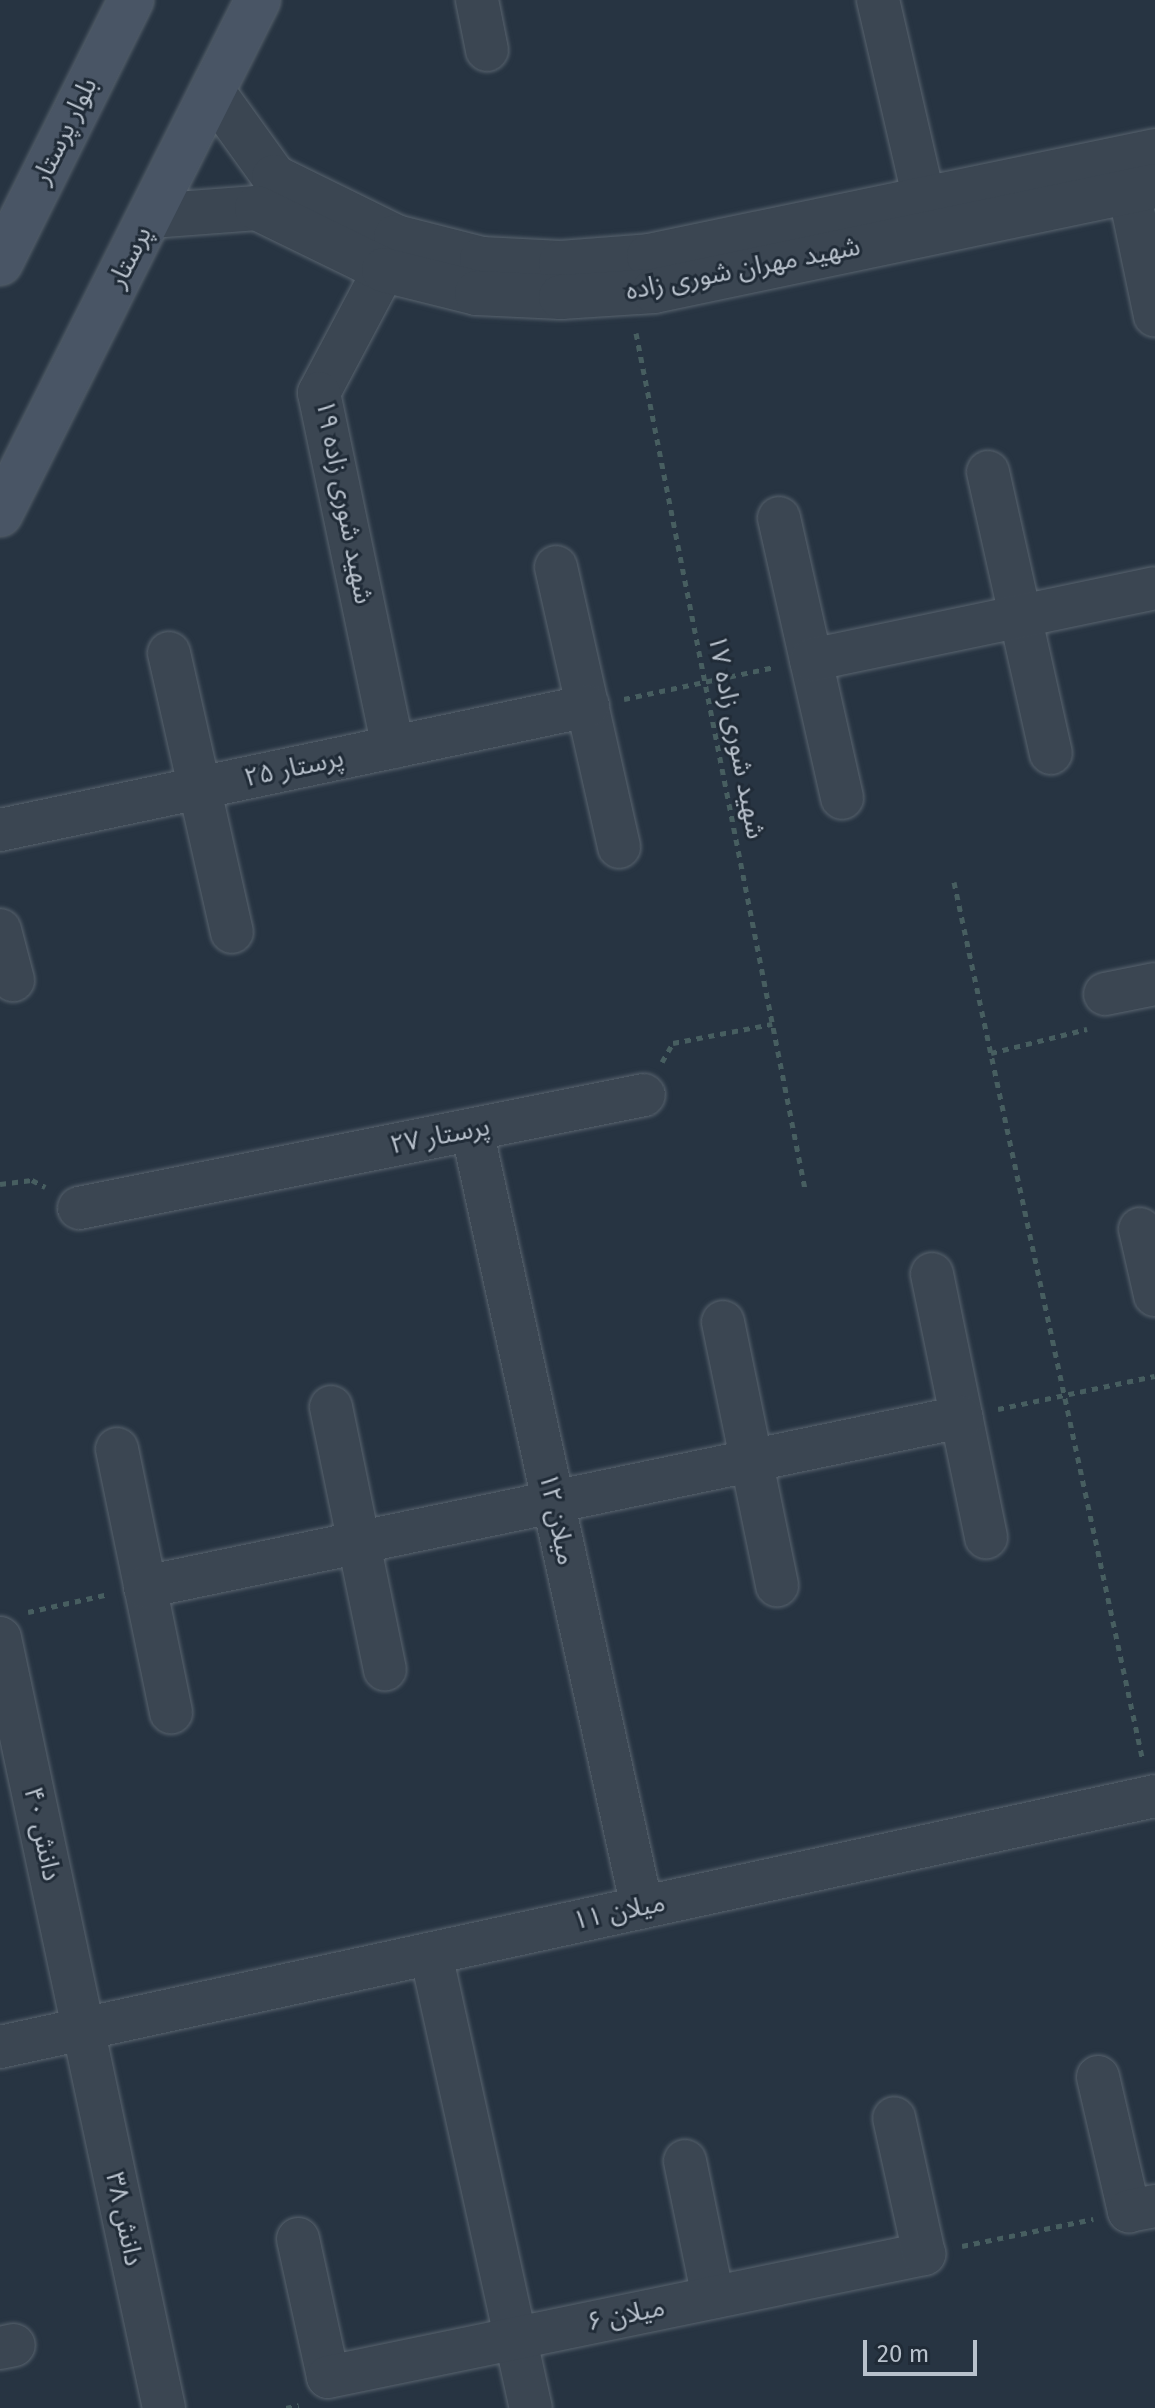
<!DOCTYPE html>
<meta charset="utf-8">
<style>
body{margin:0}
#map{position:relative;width:1155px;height:2408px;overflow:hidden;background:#273442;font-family:"Fira Sans","Noto Sans Arabic",sans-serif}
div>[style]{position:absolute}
.path>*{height:5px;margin-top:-2.5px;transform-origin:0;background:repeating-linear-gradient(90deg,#475e60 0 6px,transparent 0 12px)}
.roads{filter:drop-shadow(0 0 2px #59646f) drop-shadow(0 0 2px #59646f)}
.minor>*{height:42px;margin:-21px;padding:0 21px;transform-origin:21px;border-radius:21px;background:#3b4652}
.tertiary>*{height:44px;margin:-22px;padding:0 22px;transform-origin:22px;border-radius:22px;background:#3b4652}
.secondary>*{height:44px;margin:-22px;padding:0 22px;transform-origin:22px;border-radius:22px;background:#495565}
span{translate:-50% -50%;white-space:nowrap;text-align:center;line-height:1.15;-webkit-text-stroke:6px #202b37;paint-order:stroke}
.street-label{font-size:26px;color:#b8c1cc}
.scale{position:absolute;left:863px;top:2340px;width:114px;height:36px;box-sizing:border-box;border:4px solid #b8c1cc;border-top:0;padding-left:10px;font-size:24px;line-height:28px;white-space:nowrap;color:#b8c1cc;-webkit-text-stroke:6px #202b37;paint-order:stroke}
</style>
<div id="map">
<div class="path">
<div style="left:636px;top:333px;width:873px;rotate:78.83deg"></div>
<div style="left:624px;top:699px;width:154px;rotate:-12deg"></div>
<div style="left:954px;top:882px;width:899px;rotate:77.87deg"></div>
<div style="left:991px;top:1053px;width:99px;rotate:-14deg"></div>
<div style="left:662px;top:1062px;width:22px;rotate:-60deg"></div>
<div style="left:673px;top:1043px;width:101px;rotate:-10.9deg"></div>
<div style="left:0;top:1184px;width:32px;rotate:-7deg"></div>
<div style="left:32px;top:1180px;width:15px;rotate:28deg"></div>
<div style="left:998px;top:1409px;width:160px;rotate:-11.9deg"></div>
<div style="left:28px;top:1612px;width:83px;rotate:-12.5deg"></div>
<div style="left:962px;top:2246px;width:134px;rotate:-11.6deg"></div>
<div style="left:286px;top:2408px;width:13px;rotate:-13deg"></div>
</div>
<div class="roads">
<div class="minor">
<div style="left:477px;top:0;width:51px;rotate:78.7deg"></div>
<div style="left:878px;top:0;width:204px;rotate:77deg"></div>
<div style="left:1122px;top:158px;width:161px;rotate:78.2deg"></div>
<div style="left:384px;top:270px;width:139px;rotate:117.9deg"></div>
<div style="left:319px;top:393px;width:362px;rotate:78.2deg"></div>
<div style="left:988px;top:472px;width:288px;rotate:77.4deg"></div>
<div style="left:779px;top:518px;width:287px;rotate:77.3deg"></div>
<div style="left:556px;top:567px;width:287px;rotate:77.3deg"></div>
<div style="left:169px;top:653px;width:286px;rotate:77.3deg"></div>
<div style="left:811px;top:660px;width:351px;rotate:-11.8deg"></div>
<div style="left:0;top:830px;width:601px;rotate:-11.91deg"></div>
<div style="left:0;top:930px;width:52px;rotate:75.4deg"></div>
<div style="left:1105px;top:994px;width:51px;rotate:-11.3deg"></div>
<div style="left:472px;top:1130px;width:796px;rotate:77.67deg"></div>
<div style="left:79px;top:1208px;width:576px;rotate:-11.31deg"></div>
<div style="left:1140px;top:1229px;width:68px;rotate:77.2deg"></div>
<div style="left:932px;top:1274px;width:269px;rotate:78.4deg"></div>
<div style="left:723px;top:1322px;width:269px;rotate:78.4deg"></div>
<div style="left:331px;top:1407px;width:268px;rotate:78.4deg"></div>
<div style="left:117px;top:1449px;width:269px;rotate:78.4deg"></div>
<div style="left:145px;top:1587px;width:834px;rotate:-11.77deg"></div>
<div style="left:0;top:1638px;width:787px;rotate:77.98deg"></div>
<div style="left:431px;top:1954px;width:465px;rotate:77.6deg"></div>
<div style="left:0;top:2047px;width:1182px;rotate:-12.26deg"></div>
<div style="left:1098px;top:2077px;width:138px;rotate:77deg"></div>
<div style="left:1129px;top:2211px;width:26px;rotate:-11deg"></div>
<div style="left:685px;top:2161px;width:139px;rotate:78.4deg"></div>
<div style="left:298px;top:2239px;width:141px;rotate:77.7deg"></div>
<div style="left:328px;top:2377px;width:609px;rotate:-11.66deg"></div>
<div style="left:924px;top:2254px;width:139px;rotate:-102.4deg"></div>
<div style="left:0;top:2348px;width:14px;rotate:-12deg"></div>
</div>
<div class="tertiary">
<div style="left:213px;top:92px;width:105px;rotate:54.3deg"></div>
<div style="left:274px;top:177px;width:136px;rotate:26.2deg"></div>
<div style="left:396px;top:237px;width:89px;rotate:14.3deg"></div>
<div style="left:482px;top:259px;width:79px;rotate:2.9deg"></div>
<div style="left:561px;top:263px;width:88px;rotate:-4.5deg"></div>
<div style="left:649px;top:256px;width:517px;rotate:-11.72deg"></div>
<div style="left:151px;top:216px;width:106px;rotate:-4.3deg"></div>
<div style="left:257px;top:208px;width:141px;rotate:26deg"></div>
<div style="left:384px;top:270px;width:96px;rotate:13.9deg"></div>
<div style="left:477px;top:293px;width:84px;rotate:2.7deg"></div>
<div style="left:561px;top:297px;width:93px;rotate:-3.7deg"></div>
<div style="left:654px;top:291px;width:512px;rotate:-11.84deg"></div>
</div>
<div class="secondary">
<div style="left:0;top:263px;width:294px;rotate:-63.5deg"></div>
<div style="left:0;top:514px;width:575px;rotate:-63.35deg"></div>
</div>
</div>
<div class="street-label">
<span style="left:65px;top:131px;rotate:-64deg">بلوار پرستار</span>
<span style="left:130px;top:257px;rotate:-63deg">پرستار</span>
<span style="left:743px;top:269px;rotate:-11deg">شهید مهران شوری زاده</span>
<span style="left:344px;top:502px;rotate:79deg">شهید شوری زاده ۱۹</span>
<span style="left:736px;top:737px;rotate:79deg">شهید شوری زاده ۱۷</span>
<span style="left:294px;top:768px;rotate:-12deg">پرستار ۲۵</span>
<span style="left:440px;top:1136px;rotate:-11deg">پرستار ۲۷</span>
<span style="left:557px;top:1519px;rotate:78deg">میلان ۱۲</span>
<span style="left:42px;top:1834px;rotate:78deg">دانش ۴۰</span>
<span style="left:619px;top:1912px;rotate:-12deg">میلان ۱۱</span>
<span style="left:124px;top:2219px;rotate:78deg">دانش ۳۸</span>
<span style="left:626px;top:2315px;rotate:-12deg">میلان ۶</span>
</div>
<div class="scale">20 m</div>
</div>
